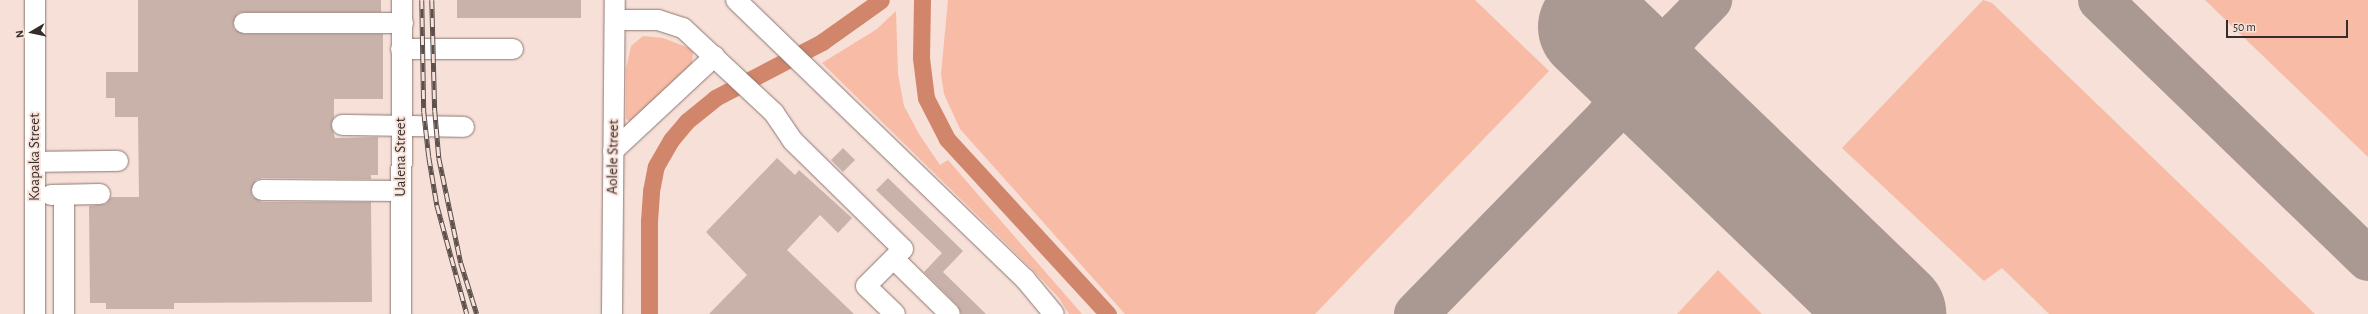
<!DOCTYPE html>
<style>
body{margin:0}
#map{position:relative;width:2368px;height:314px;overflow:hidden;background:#f7e0d8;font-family:"Alegreya Sans",sans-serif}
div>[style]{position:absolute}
.green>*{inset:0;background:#f7bba6}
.canal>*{height:17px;margin:-8.5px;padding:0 8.5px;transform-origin:8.5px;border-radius:8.5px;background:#d1856a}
.taxiway>*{height:44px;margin:-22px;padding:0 22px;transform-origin:22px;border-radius:22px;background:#aa9892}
.runway>*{height:110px;margin:-55px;padding:0 55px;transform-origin:55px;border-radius:55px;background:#aa9892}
.building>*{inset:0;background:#c8b2aa;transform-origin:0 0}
.roads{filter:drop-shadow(0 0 1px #8b7770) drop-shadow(0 0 1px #8b7770)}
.minor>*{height:20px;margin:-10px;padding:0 10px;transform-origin:10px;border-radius:10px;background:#fff}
.rail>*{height:4.5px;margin-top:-2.25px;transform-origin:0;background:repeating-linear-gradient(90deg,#f7e0d8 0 9px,#5c504c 0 18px);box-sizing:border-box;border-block:1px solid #5c504c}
span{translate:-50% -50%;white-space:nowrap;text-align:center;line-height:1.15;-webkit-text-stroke:3.5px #f7e0d8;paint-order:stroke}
.street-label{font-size:15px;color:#362d2a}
.north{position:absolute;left:12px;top:12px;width:40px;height:40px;-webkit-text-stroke:3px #f7e0d8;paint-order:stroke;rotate:261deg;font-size:11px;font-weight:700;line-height:16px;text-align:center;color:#362d2a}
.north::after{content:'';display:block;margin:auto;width:14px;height:18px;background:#362d2a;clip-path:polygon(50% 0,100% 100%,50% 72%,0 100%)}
.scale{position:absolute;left:2226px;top:20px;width:122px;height:18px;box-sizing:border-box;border:2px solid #362d2a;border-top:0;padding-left:5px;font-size:12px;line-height:14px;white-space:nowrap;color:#362d2a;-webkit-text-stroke:3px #f7e0d8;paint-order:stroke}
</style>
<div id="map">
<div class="green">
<div style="clip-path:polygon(948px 0,1475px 0,1549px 71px,1315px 314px,1125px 314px,960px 129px,944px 94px,941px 74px)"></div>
<div style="clip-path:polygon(1983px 0,1992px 3px,2315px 314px,2049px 314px,2002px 268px,1984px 281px,1842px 148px)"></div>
<div style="clip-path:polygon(2205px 0,2368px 0,2368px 157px)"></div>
<div style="clip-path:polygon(896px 11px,898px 74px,904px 106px,919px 134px,940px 165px,948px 160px,1082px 314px,1069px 314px,1059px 298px,1031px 268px,822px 63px,877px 29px)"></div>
<div style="clip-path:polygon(643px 36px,663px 38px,689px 48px,693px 52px,692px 64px,631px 122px,626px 119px,626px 69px,631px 46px)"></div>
<div style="clip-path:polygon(1718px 270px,1762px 314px,1677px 314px)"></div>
</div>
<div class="canal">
<div style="left:922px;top:0;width:58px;rotate:91deg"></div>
<div style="left:921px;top:58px;width:40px;rotate:82.9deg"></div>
<div style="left:926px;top:98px;width:46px;rotate:62.9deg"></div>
<div style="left:947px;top:139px;width:238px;rotate:47.4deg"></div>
<div style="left:649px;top:314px;width:93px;rotate:-90deg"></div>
<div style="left:649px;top:221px;width:30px;rotate:-86deg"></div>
<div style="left:651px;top:191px;width:25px;rotate:-79deg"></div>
<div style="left:656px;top:166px;width:30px;rotate:-60deg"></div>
<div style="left:671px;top:140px;width:25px;rotate:-50deg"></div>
<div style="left:687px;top:121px;width:36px;rotate:-39deg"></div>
<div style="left:715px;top:98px;width:121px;rotate:-27.6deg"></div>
<div style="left:822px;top:42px;width:72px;rotate:-35.4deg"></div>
</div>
<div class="taxiway">
<div style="left:2100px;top:0;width:373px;rotate:44deg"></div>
<div style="left:1416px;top:314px;width:274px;rotate:-45.7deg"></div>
<div style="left:1607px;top:118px;width:112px;rotate:-50.1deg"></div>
<div style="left:1679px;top:32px;width:45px;rotate:-45.9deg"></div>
</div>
<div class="runway">
<div style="left:1593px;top:27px;width:414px;rotate:43.9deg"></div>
</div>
<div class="building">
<div style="clip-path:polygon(138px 0,381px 0,381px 12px,244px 12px,238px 13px,233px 23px,234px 29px,244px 34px,383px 34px,383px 99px,334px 99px,334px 117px,331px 124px,335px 138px,378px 137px,378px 175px,371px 175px,371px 179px,262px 178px,256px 180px,251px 190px,252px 196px,262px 202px,371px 202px,372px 302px,174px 303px,174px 309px,106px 309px,106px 303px,90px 303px,89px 206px,106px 204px,111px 197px,139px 197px,138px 117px,115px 117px,115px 98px,106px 98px,106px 72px,138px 72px)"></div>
<div style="left:457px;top:0;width:124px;height:18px"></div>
<div style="left:843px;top:148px;width:17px;height:17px;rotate:45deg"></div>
<div style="clip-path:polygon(777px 158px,795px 175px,799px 170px,852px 218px,838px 233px,820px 215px,787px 250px,854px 314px,709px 314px,747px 275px,706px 232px)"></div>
<div style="clip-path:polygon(888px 178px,963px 251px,943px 272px,986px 314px,961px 314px,958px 306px,924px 272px,942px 253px,876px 190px)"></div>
</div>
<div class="roads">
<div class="minor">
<div style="left:35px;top:0;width:314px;rotate:90deg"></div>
<div style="left:736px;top:0;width:402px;rotate:44deg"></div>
<div style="left:1025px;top:279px;width:45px;rotate:50.4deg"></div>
<div style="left:615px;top:20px;width:43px"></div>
<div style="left:658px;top:20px;width:26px;rotate:18deg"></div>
<div style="left:683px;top:28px;width:125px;rotate:43deg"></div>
<div style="left:774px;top:113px;width:34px;rotate:56deg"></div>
<div style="left:793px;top:141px;width:154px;rotate:44.5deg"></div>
<div style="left:903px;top:249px;width:52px;rotate:135deg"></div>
<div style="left:866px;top:286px;width:40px;rotate:44deg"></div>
<div style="left:244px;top:23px;width:159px"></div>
<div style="left:401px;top:49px;width:112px"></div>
<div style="left:342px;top:125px;width:122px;rotate:0.9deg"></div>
<div style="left:613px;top:151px;width:139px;rotate:-43deg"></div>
<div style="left:35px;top:162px;width:83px;rotate:-0.7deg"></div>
<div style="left:262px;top:190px;width:139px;rotate:0.4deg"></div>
<div style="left:51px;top:195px;width:49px;rotate:-1.2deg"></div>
<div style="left:894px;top:259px;width:78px;rotate:44.5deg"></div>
<div style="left:64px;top:314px;width:119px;rotate:-90deg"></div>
<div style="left:401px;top:314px;width:314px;rotate:-89.8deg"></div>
<div style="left:612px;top:314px;width:314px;rotate:-89.5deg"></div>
</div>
</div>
<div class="rail">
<div style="left:422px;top:0;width:112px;rotate:89deg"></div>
<div style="left:424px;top:112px;width:45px;rotate:83.7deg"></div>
<div style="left:429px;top:157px;width:49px;rotate:80.5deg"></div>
<div style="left:437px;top:205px;width:113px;rotate:74.6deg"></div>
<div style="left:432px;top:0;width:111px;rotate:88.5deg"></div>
<div style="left:435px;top:111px;width:47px;rotate:85.1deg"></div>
<div style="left:439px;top:158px;width:107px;rotate:78.2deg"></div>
<div style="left:461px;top:263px;width:53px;rotate:72.6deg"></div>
</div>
<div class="street-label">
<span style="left:35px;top:157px;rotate:-90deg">Koapaka Street</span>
<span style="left:401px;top:157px;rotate:-90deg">Ualena Street</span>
<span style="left:613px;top:157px;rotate:-89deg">Aolele Street</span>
</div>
<div class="north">N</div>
<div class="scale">50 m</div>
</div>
